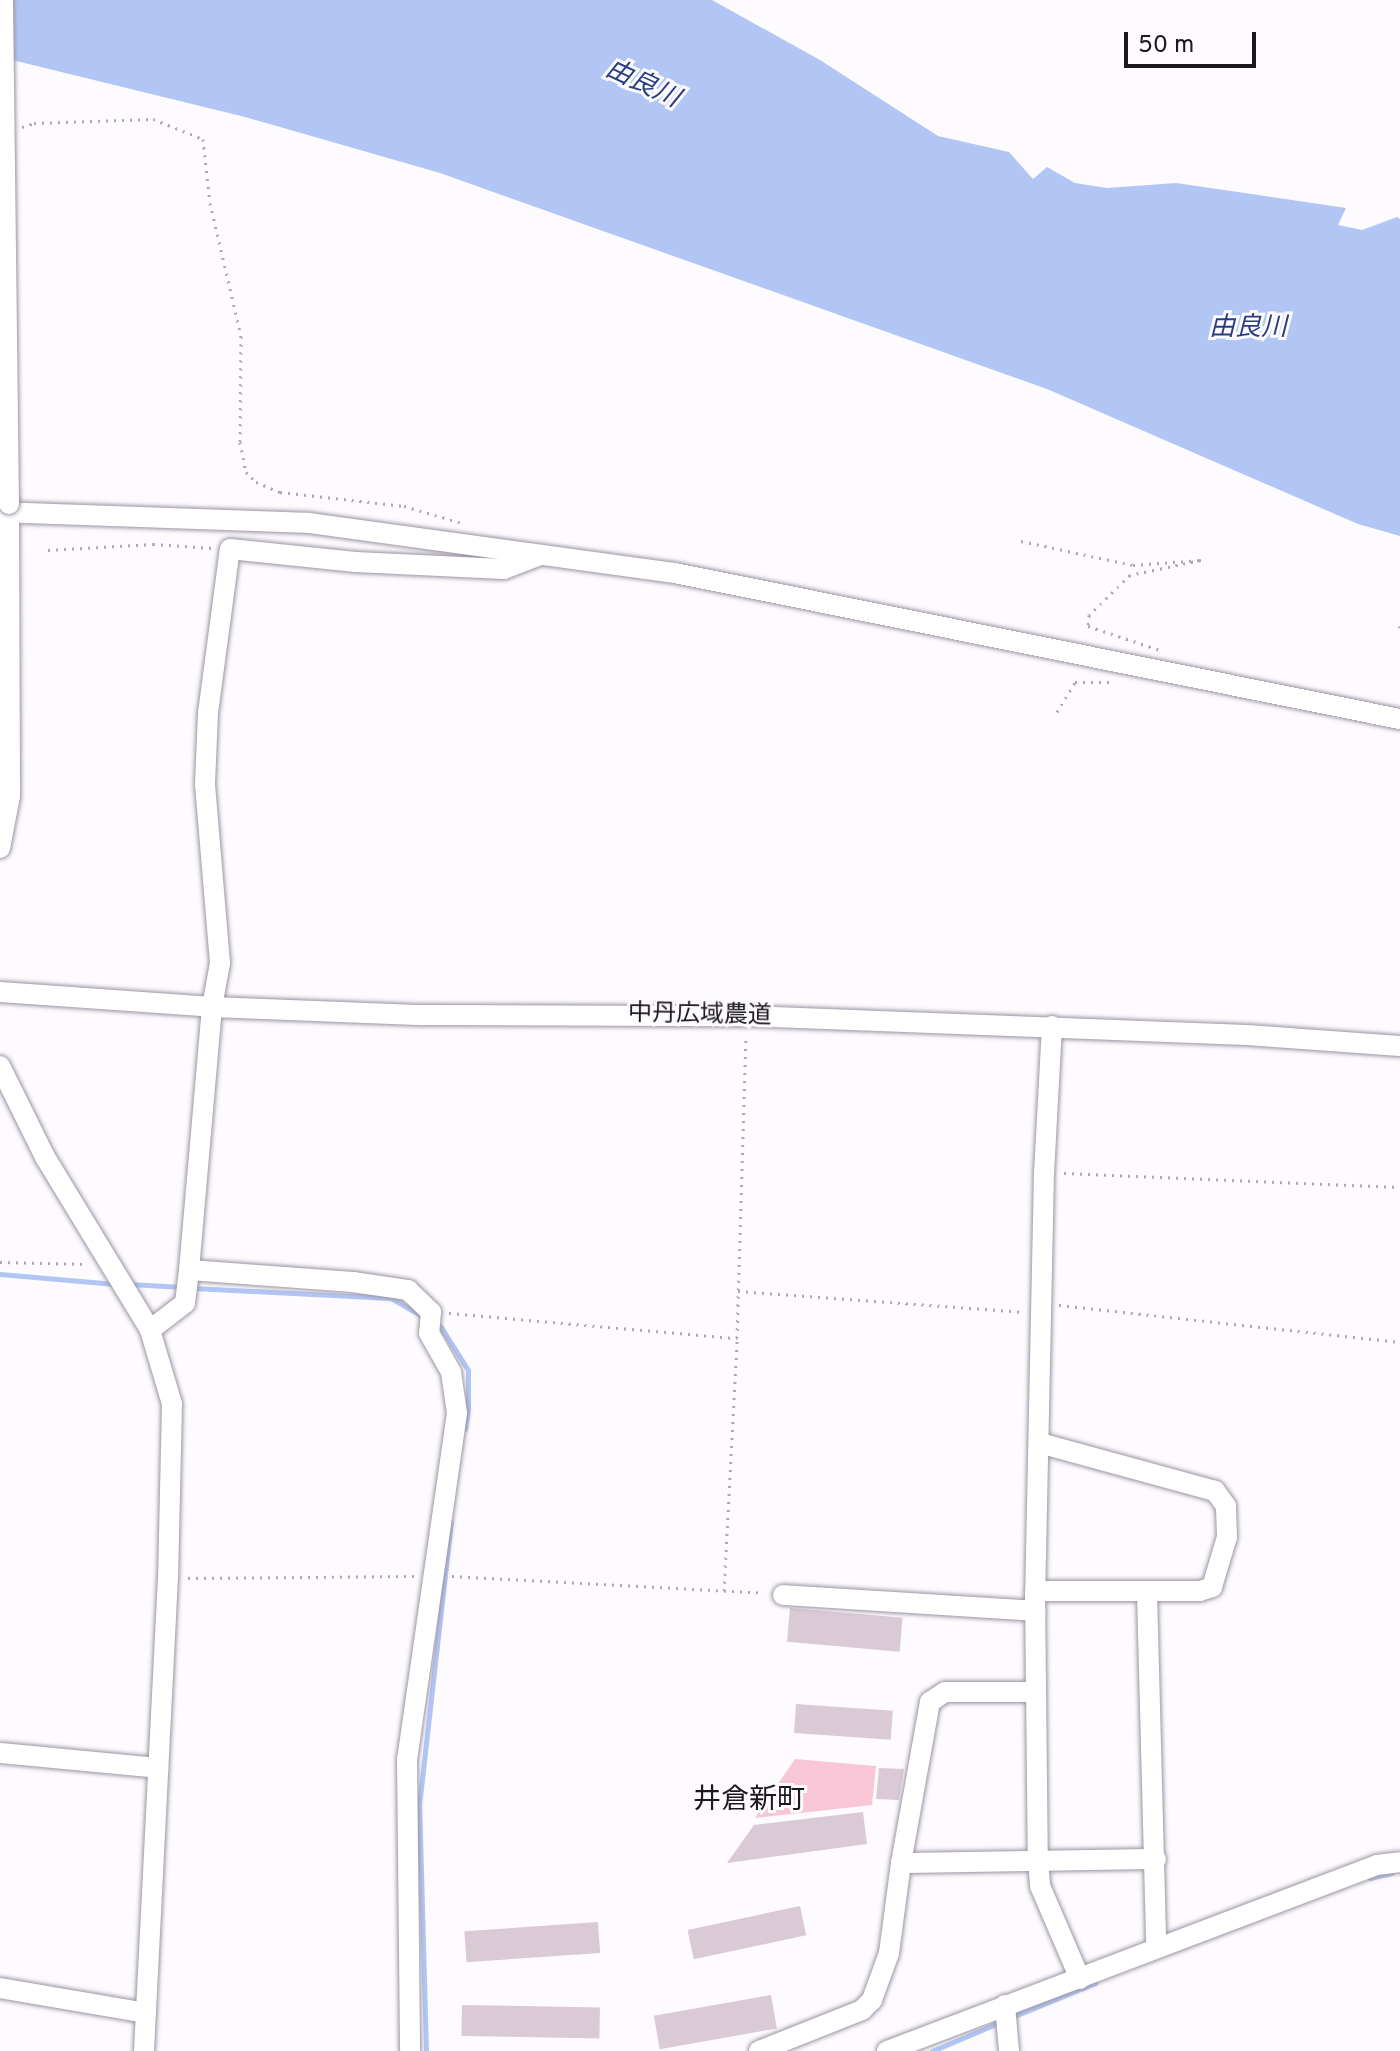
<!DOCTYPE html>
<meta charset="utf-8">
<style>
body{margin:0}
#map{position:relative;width:1400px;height:2051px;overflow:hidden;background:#fdfbfe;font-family:Overpass,"Noto Sans JP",sans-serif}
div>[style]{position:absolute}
.green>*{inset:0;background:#f9c6d8}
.water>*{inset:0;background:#b2c6f5}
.stream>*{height:5px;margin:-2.5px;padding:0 2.5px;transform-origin:2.5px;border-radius:2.5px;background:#b2c6f5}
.building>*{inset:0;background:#d9cad6;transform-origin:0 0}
.path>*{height:3px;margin-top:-1.5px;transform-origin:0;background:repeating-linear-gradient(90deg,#aba9ad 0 2px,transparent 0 8px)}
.roads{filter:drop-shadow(0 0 2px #9c94a2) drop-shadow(0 0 2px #9c94a2)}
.minor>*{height:20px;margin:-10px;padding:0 10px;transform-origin:10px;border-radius:10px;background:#fff}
.bridges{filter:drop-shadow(0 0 2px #9c94a2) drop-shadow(0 0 2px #9c94a2)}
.minor-bridge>*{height:20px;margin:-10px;padding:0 10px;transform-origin:10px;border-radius:10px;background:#fff}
span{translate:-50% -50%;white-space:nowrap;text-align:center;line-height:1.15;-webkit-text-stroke:6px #fdfbfe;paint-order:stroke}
.street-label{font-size:24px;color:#1b181e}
.water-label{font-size:26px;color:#283e82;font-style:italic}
.quarter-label{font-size:28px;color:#1b181e}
.scale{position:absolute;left:1124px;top:32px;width:132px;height:36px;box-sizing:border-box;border:4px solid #1b181e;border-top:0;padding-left:10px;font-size:24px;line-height:28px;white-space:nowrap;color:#1b181e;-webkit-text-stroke:6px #fdfbfe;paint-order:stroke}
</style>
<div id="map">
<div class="green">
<div style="clip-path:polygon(795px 1759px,876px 1766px,872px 1805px,755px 1818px)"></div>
</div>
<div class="water">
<div style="clip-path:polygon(0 0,712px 0,820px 60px,938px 136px,1009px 152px,1033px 179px,1047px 167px,1075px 183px,1107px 188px,1176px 183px,1346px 208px,1338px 225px,1362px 230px,1397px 217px,1400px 219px,1400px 536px,1358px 524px,1047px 389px,440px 173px,245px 117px,0 57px)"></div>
</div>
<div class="stream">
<div style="left:0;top:1274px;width:115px;rotate:5deg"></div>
<div style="left:129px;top:1284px;width:54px;rotate:3.2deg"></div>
<div style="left:193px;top:1288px;width:198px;rotate:2.9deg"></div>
<div style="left:391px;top:1298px;width:36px;rotate:30deg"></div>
<div style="left:434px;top:1323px;width:8px;rotate:30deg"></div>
<div style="left:441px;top:1327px;width:51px;rotate:57.9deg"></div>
<div style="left:468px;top:1370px;width:38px;rotate:90deg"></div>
<div style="left:468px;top:1408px;width:21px;rotate:98deg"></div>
<div style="left:1370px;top:1878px;width:22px;rotate:-13deg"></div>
<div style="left:1012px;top:2017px;width:90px;rotate:-22.3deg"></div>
<div style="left:426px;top:2051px;width:245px;rotate:-91.6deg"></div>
<div style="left:419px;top:1806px;width:286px;rotate:-83.6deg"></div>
<div style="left:932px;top:2051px;width:77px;rotate:-22.9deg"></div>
</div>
<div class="building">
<div style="left:790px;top:1608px;width:113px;height:34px;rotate:5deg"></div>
<div style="left:796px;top:1704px;width:97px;height:29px;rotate:4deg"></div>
<div style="clip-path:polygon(879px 1768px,904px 1769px,899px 1800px,876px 1799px)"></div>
<div style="clip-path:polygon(863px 1812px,867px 1844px,727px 1863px,754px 1825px)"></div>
<div style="left:800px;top:1906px;width:30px;height:115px;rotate:78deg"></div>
<div style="left:598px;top:1922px;width:31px;height:134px;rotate:86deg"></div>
<div style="left:771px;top:1995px;width:34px;height:119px;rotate:80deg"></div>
<div style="left:462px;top:2005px;width:138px;height:31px;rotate:1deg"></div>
</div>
<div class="path">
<div style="left:22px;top:127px;width:13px;rotate:-18deg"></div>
<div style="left:34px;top:123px;width:119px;rotate:-1.9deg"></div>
<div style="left:153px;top:119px;width:54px;rotate:21.8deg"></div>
<div style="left:203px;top:139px;width:64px;rotate:83.8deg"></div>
<div style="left:210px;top:203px;width:137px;rotate:76.9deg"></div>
<div style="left:241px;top:336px;width:106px;rotate:90.5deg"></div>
<div style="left:240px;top:442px;width:31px;rotate:79deg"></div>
<div style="left:246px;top:472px;width:14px;rotate:45deg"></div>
<div style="left:256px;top:482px;width:26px;rotate:23deg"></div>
<div style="left:280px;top:492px;width:125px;rotate:6.4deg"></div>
<div style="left:404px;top:506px;width:60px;rotate:16.3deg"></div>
<div style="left:1021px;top:541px;width:115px;rotate:12.1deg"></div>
<div style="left:1133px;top:565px;width:68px;rotate:-4.2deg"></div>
<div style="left:1201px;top:560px;width:73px;rotate:168.1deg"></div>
<div style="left:1130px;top:575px;width:57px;rotate:135.7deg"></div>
<div style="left:1089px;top:615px;width:11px;rotate:95deg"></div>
<div style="left:1088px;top:626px;width:76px;rotate:18.4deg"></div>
<div style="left:48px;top:550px;width:105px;rotate:-3.3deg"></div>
<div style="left:153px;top:544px;width:59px;rotate:3.9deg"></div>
<div style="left:1399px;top:626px;width:2px;rotate:63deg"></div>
<div style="left:1057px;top:712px;width:35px;rotate:-59deg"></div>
<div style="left:1075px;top:682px;width:40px"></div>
<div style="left:1064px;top:1173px;width:336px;rotate:2.4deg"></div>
<div style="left:0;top:1262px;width:88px;rotate:1.3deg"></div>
<div style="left:738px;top:1291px;width:285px;rotate:4.2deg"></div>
<div style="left:1059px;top:1305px;width:343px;rotate:6.2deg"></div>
<div style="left:449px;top:1313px;width:289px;rotate:5deg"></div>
<div style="left:737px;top:1338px;width:302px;rotate:-88.3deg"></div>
<div style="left:452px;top:1576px;width:312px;rotate:3.1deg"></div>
<div style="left:188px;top:1578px;width:228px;rotate:-0.5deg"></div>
<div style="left:724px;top:1591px;width:252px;rotate:-87deg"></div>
</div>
<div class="roads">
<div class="minor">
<div style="left:0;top:512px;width:309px;rotate:2deg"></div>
<div style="left:309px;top:523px;width:369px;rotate:7.8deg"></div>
<div style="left:675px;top:573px;width:740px;rotate:11.39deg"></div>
<div style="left:0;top:848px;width:53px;rotate:-79.1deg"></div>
<div style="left:10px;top:796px;width:292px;rotate:-90.2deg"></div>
<div style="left:0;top:992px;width:213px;rotate:4deg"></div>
<div style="left:212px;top:1007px;width:212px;rotate:2.2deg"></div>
<div style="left:424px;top:1015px;width:323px;rotate:0.2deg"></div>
<div style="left:747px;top:1016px;width:500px;rotate:2.18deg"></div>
<div style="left:1247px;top:1035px;width:153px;rotate:4.1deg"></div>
<div style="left:1052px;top:1026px;width:146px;rotate:93.1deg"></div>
<div style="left:1044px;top:1172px;width:419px;rotate:91.2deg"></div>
<div style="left:1035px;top:1591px;width:270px;rotate:89.4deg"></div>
<div style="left:1038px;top:1861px;width:25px;rotate:85deg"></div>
<div style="left:1040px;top:1886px;width:101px;rotate:66.7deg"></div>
<div style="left:0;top:1066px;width:102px;rotate:63.7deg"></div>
<div style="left:45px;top:1157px;width:202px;rotate:58.7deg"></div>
<div style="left:150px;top:1330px;width:77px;rotate:73.4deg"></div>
<div style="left:172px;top:1404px;width:173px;rotate:91.3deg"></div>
<div style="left:168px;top:1577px;width:475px;rotate:92.9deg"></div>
<div style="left:189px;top:1270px;width:164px;rotate:4.2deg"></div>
<div style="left:353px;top:1282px;width:56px;rotate:8.3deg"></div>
<div style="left:408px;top:1290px;width:32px;rotate:44deg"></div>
<div style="left:431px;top:1312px;width:21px;rotate:95deg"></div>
<div style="left:429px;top:1333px;width:45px;rotate:60.6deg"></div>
<div style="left:451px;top:1372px;width:41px;rotate:81.7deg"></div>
<div style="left:457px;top:1413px;width:349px;rotate:98.2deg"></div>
<div style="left:407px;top:1758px;width:293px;rotate:89.4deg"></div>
<div style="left:150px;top:1330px;width:44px;rotate:-37.6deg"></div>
<div style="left:185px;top:1303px;width:33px;rotate:-83deg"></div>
<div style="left:189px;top:1270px;width:264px;rotate:-85deg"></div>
<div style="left:212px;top:1007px;width:45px;rotate:-79.7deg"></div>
<div style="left:220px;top:963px;width:180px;rotate:-94.8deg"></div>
<div style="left:205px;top:784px;width:71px;rotate:-87.6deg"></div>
<div style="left:208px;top:713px;width:165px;rotate:-82.4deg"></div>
<div style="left:230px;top:549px;width:126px;rotate:5.9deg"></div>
<div style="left:355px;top:562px;width:149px;rotate:2.7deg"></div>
<div style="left:504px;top:569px;width:40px;rotate:-21deg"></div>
<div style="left:1035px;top:1591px;width:165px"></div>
<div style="left:1200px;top:1591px;width:13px;rotate:-18deg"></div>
<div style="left:1212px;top:1587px;width:52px;rotate:-73.3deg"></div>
<div style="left:1227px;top:1537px;width:31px;rotate:-92deg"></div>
<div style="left:1226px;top:1506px;width:19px;rotate:-126deg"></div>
<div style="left:1215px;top:1491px;width:181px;rotate:-164.7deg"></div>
<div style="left:1147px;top:1593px;width:353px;rotate:88.5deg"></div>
<div style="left:783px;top:1595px;width:253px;rotate:3.6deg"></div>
<div style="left:0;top:1753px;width:159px;rotate:5.4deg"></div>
<div style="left:901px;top:1863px;width:255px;rotate:-0.9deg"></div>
<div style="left:0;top:1988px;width:148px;rotate:9.7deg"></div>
<div style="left:1005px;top:2005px;width:46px;rotate:85deg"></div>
<div style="left:759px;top:2051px;width:111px;rotate:-21.7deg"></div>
<div style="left:862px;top:2010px;width:14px;rotate:-45deg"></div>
<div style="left:872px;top:2000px;width:50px;rotate:-70.1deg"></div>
<div style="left:889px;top:1953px;width:91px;rotate:-82.4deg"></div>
<div style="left:901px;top:1863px;width:164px;rotate:-79.8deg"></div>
<div style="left:930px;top:1702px;width:18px;rotate:-34deg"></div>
<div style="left:945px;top:1692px;width:89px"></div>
<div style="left:887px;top:2051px;width:524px;rotate:-20.79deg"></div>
<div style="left:1377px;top:1865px;width:23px;rotate:-7deg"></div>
</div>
</div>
<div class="bridges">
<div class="minor-bridge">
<div style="left:3px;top:0;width:504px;rotate:89.32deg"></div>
</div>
</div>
<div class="street-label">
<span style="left:700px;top:1016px;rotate:1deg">中丹広域農道</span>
</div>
<div class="water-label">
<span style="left:642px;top:85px;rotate:25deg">由良川</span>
<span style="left:1248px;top:329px">由良川</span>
</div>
<div class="quarter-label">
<span style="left:749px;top:1801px">井倉新町</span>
</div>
<div class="scale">50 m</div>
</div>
